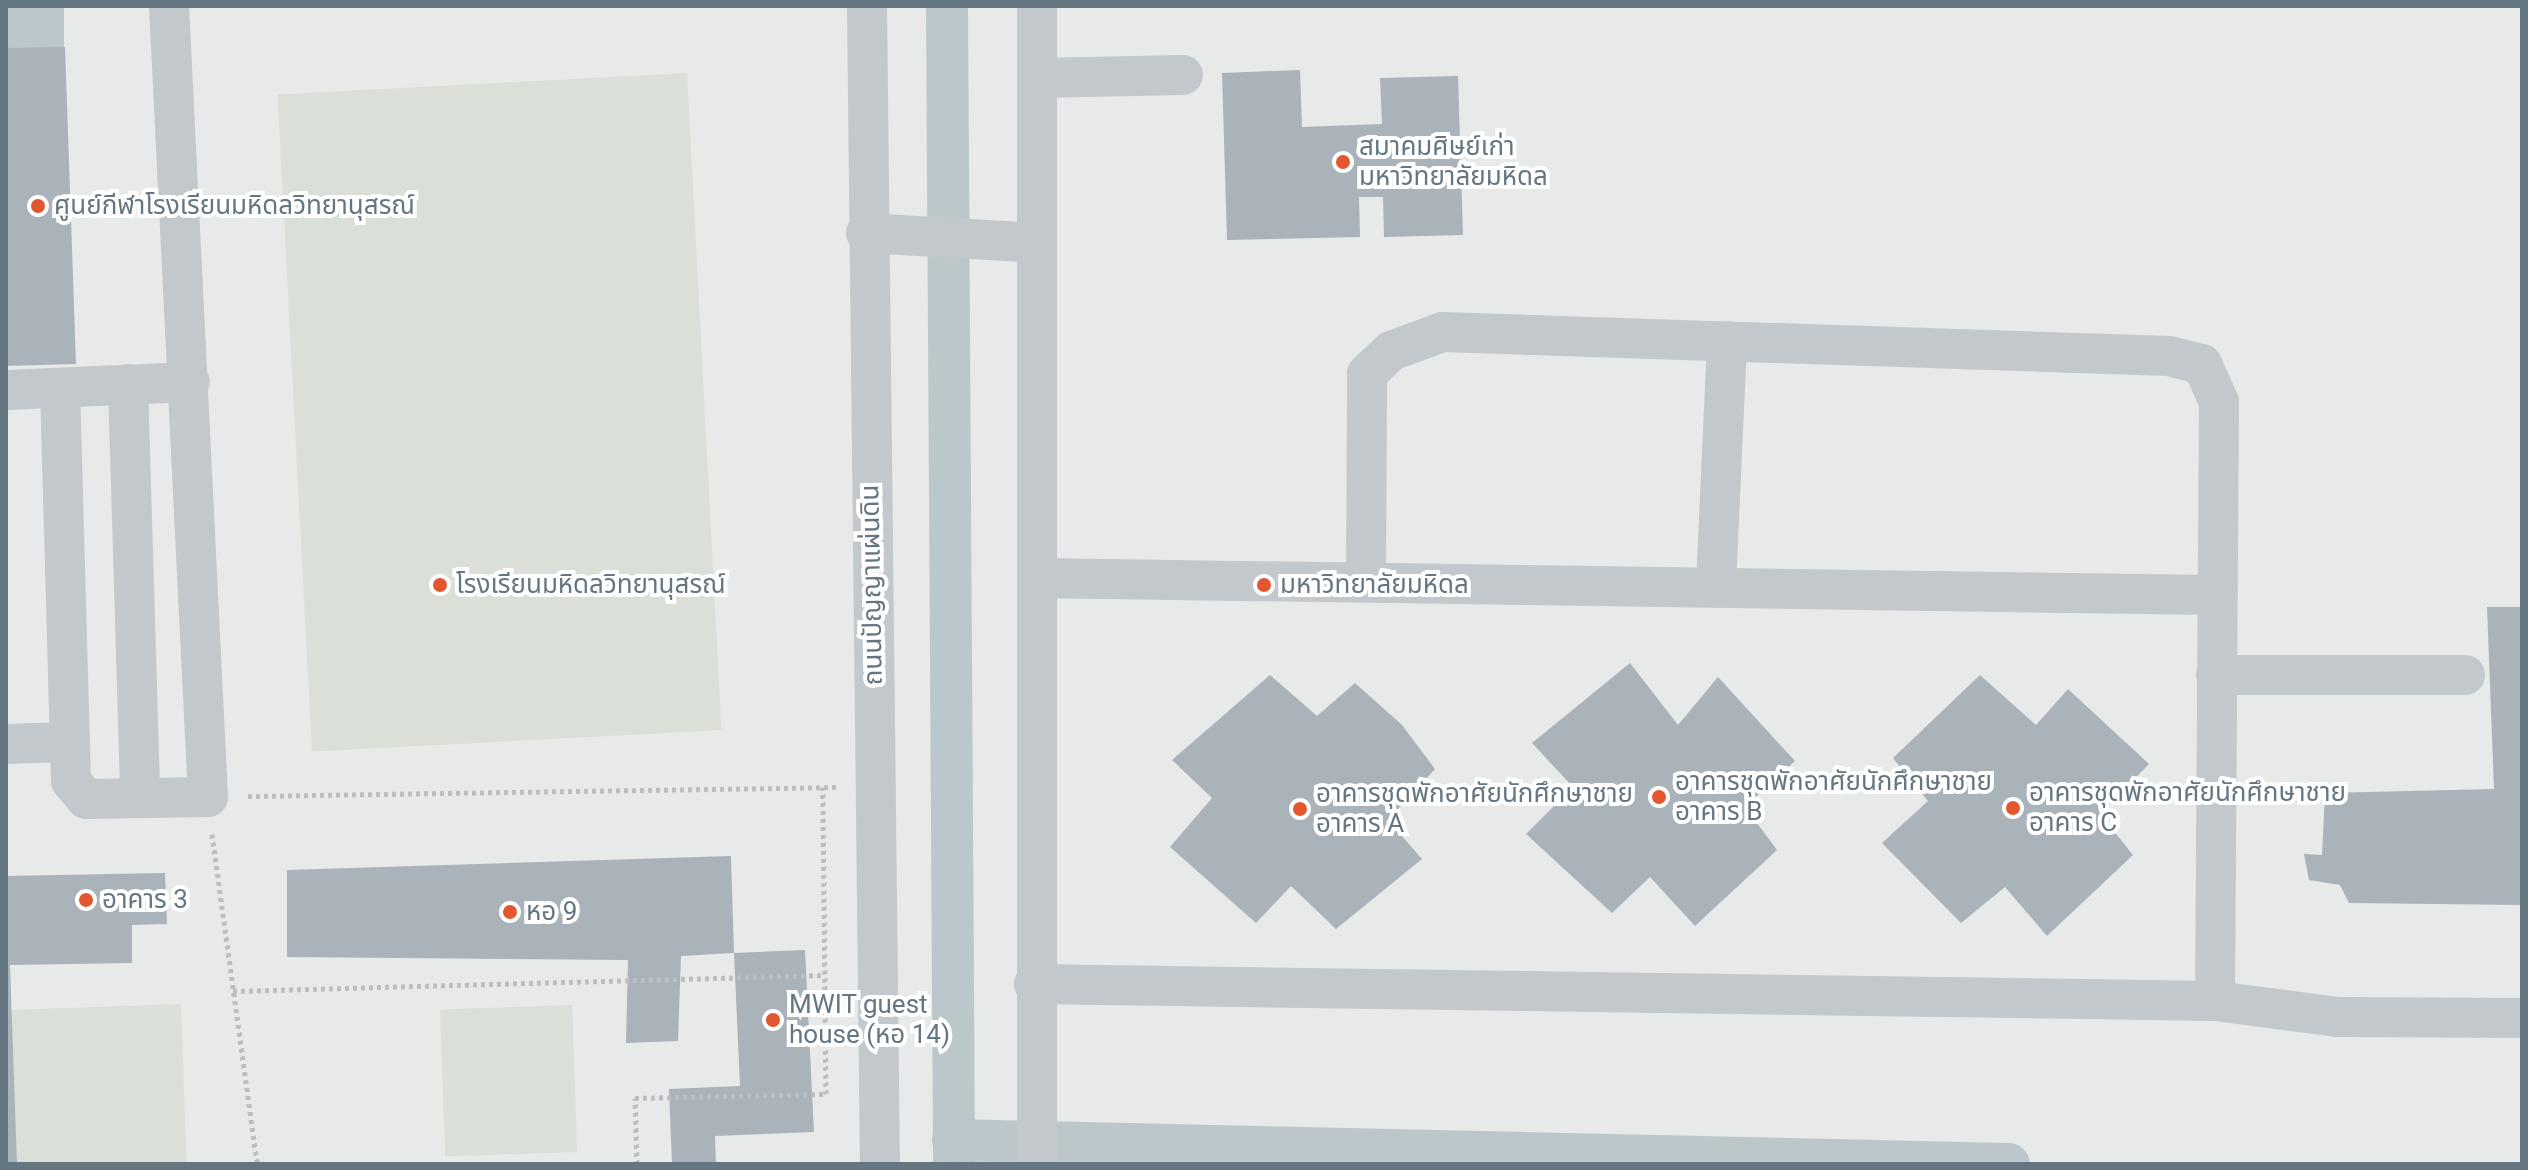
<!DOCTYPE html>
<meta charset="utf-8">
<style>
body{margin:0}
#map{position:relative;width:2528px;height:1170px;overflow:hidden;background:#fafaf8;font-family:Roboto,"Noto Sans Thai",sans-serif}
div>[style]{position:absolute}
.built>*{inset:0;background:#e8e9e9;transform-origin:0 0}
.green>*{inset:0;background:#dadfd7;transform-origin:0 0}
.water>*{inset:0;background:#bbc7cb;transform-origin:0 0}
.canal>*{height:42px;margin:-21px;padding:0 21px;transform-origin:21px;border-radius:21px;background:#bbc7cb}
.building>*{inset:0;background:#aab3b9}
.path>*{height:5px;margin-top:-2.5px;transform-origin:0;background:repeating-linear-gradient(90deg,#bbbfc2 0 4px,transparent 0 8px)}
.minor>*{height:40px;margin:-20px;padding:0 20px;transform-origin:20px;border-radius:20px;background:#c3c8cc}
.dots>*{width:22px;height:22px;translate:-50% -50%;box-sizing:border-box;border:4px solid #fff;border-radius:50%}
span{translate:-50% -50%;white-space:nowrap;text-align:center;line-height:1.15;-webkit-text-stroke:8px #fff;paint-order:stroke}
.poi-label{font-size:26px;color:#657683}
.left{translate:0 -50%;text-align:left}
.street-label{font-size:26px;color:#657683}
.frame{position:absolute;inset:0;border:8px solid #657683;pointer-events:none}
</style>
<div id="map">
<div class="built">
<div style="left:6px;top:6px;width:2516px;height:1158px"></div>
</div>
<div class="green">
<div style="left:687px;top:73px;width:658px;height:410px;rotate:87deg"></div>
<div style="left:181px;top:1004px;width:160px;height:170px;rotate:88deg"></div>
<div style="left:572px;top:1005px;width:147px;height:132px;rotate:88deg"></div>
</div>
<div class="water">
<div style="left:6px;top:6px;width:58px;height:42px"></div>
</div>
<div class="canal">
<div style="left:947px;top:6px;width:1158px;rotate:89.65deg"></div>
<div style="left:953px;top:1140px;width:1056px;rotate:1.3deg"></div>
</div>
<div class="building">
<div style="clip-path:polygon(65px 47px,76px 364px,6px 366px,6px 48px)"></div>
<div style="clip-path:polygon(1300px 70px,1302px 127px,1382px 124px,1380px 78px,1458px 76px,1463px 235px,1384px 237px,1383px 197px,1359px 197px,1360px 237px,1227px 240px,1222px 73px)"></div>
<div style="clip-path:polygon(2487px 607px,2522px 607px,2522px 905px,2349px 903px,2340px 885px,2309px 880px,2304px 854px,2322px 855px,2325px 793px,2494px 789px)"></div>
<div style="clip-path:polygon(1630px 663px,1678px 725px,1718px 677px,1795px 761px,1745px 807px,1777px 850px,1695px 926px,1650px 877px,1612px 913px,1526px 834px,1573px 787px,1532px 743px)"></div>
<div style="clip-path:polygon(1270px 675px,1317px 716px,1355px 683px,1402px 725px,1435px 769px,1388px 820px,1422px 859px,1336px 929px,1291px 886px,1256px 923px,1170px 847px,1212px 798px,1172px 760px)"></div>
<div style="clip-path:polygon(1980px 675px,2036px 725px,2068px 689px,2149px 764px,2100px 814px,2133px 855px,2047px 936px,2005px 887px,1961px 923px,1882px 843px,1928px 801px,1893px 758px)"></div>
<div style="clip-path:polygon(731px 856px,734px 953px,681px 956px,678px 1041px,626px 1043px,628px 960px,287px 957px,287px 870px)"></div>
<div style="clip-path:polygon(165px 873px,167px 924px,132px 925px,132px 963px,10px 965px,17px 1164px,6px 1164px,6px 876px)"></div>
<div style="clip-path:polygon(805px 950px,814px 1132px,715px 1136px,716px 1164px,672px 1164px,669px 1089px,740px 1086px,734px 953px)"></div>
</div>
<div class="path">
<div style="left:248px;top:796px;width:590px;rotate:-0.87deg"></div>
<div style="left:212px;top:834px;width:333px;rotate:82.2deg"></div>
<div style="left:233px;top:991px;width:592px;rotate:-1.55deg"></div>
<div style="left:637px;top:1164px;width:66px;rotate:-91.7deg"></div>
<div style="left:635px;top:1098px;width:191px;rotate:-1.2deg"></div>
<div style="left:826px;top:1094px;width:307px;rotate:-90.6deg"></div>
</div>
<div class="minor">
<div style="left:867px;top:6px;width:1158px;rotate:89.36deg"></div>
<div style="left:1037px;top:78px;width:146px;rotate:-1.2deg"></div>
<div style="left:866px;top:233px;width:171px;rotate:3.3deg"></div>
<div style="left:128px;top:384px;width:414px;rotate:88.3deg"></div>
<div style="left:60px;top:388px;width:393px;rotate:88.4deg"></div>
<div style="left:71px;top:781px;width:23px;rotate:50deg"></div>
<div style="left:86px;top:799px;width:122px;rotate:-0.9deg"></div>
<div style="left:208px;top:797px;width:792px;rotate:-92.82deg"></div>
<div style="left:6px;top:390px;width:184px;rotate:-2.5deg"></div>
<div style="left:1038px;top:578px;width:1176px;rotate:0.83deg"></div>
<div style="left:1366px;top:578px;width:204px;rotate:-89.7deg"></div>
<div style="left:1367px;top:374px;width:33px;rotate:-44deg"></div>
<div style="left:1391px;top:351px;width:54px;rotate:-20.4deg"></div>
<div style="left:1442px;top:332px;width:727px;rotate:1.89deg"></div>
<div style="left:2169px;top:356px;width:34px;rotate:14deg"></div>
<div style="left:2202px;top:364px;width:42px;rotate:65.9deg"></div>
<div style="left:2219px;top:402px;width:599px;rotate:90.38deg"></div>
<div style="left:1716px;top:585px;width:244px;rotate:-87.4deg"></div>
<div style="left:2216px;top:675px;width:249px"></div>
<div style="left:6px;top:744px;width:64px;rotate:-1.8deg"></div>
<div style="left:1034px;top:984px;width:1181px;rotate:0.82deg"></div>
<div style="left:2215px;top:1001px;width:124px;rotate:7.4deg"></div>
<div style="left:2338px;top:1017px;width:184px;rotate:0.3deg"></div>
<div style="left:1037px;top:1164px;width:1158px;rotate:-90deg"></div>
</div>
<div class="dots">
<div style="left:1343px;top:162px;background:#e4572e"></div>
<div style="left:38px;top:206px;background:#e4572e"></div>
<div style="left:440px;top:585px;background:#e4572e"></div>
<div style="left:1264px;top:585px;background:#e4572e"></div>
<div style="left:1659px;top:797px;background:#e4572e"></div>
<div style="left:2013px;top:808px;background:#e4572e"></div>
<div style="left:1300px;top:809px;background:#e4572e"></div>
<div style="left:86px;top:900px;background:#e4572e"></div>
<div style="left:510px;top:912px;background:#e4572e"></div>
<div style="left:773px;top:1020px;background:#e4572e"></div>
</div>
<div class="poi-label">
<span class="left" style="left:1359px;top:162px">สมาคมศิษย์เก่า<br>มหาวิทยาลัยมหิดล</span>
<span class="left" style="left:54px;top:206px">ศูนย์กีฬาโรงเรียนมหิดลวิทยานุสรณ์</span>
<span class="left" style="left:456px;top:585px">โรงเรียนมหิดลวิทยานุสรณ์</span>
<span class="left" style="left:1280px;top:585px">มหาวิทยาลัยมหิดล</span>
<span class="left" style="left:1675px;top:797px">อาคารชุดพักอาศัยนักศึกษาชาย<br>อาคาร B</span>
<span class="left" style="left:2029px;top:808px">อาคารชุดพักอาศัยนักศึกษาชาย<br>อาคาร C</span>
<span class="left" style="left:1316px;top:809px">อาคารชุดพักอาศัยนักศึกษาชาย<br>อาคาร A</span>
<span class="left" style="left:102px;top:900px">อาคาร 3</span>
<span class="left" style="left:526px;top:912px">หอ 9</span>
<span class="left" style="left:789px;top:1020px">MWIT guest<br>house (หอ 14)</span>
</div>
<div class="street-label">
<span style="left:872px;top:585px;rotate:-91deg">ถนนปัญญาแผ่นดิน</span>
</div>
<div class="frame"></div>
</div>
